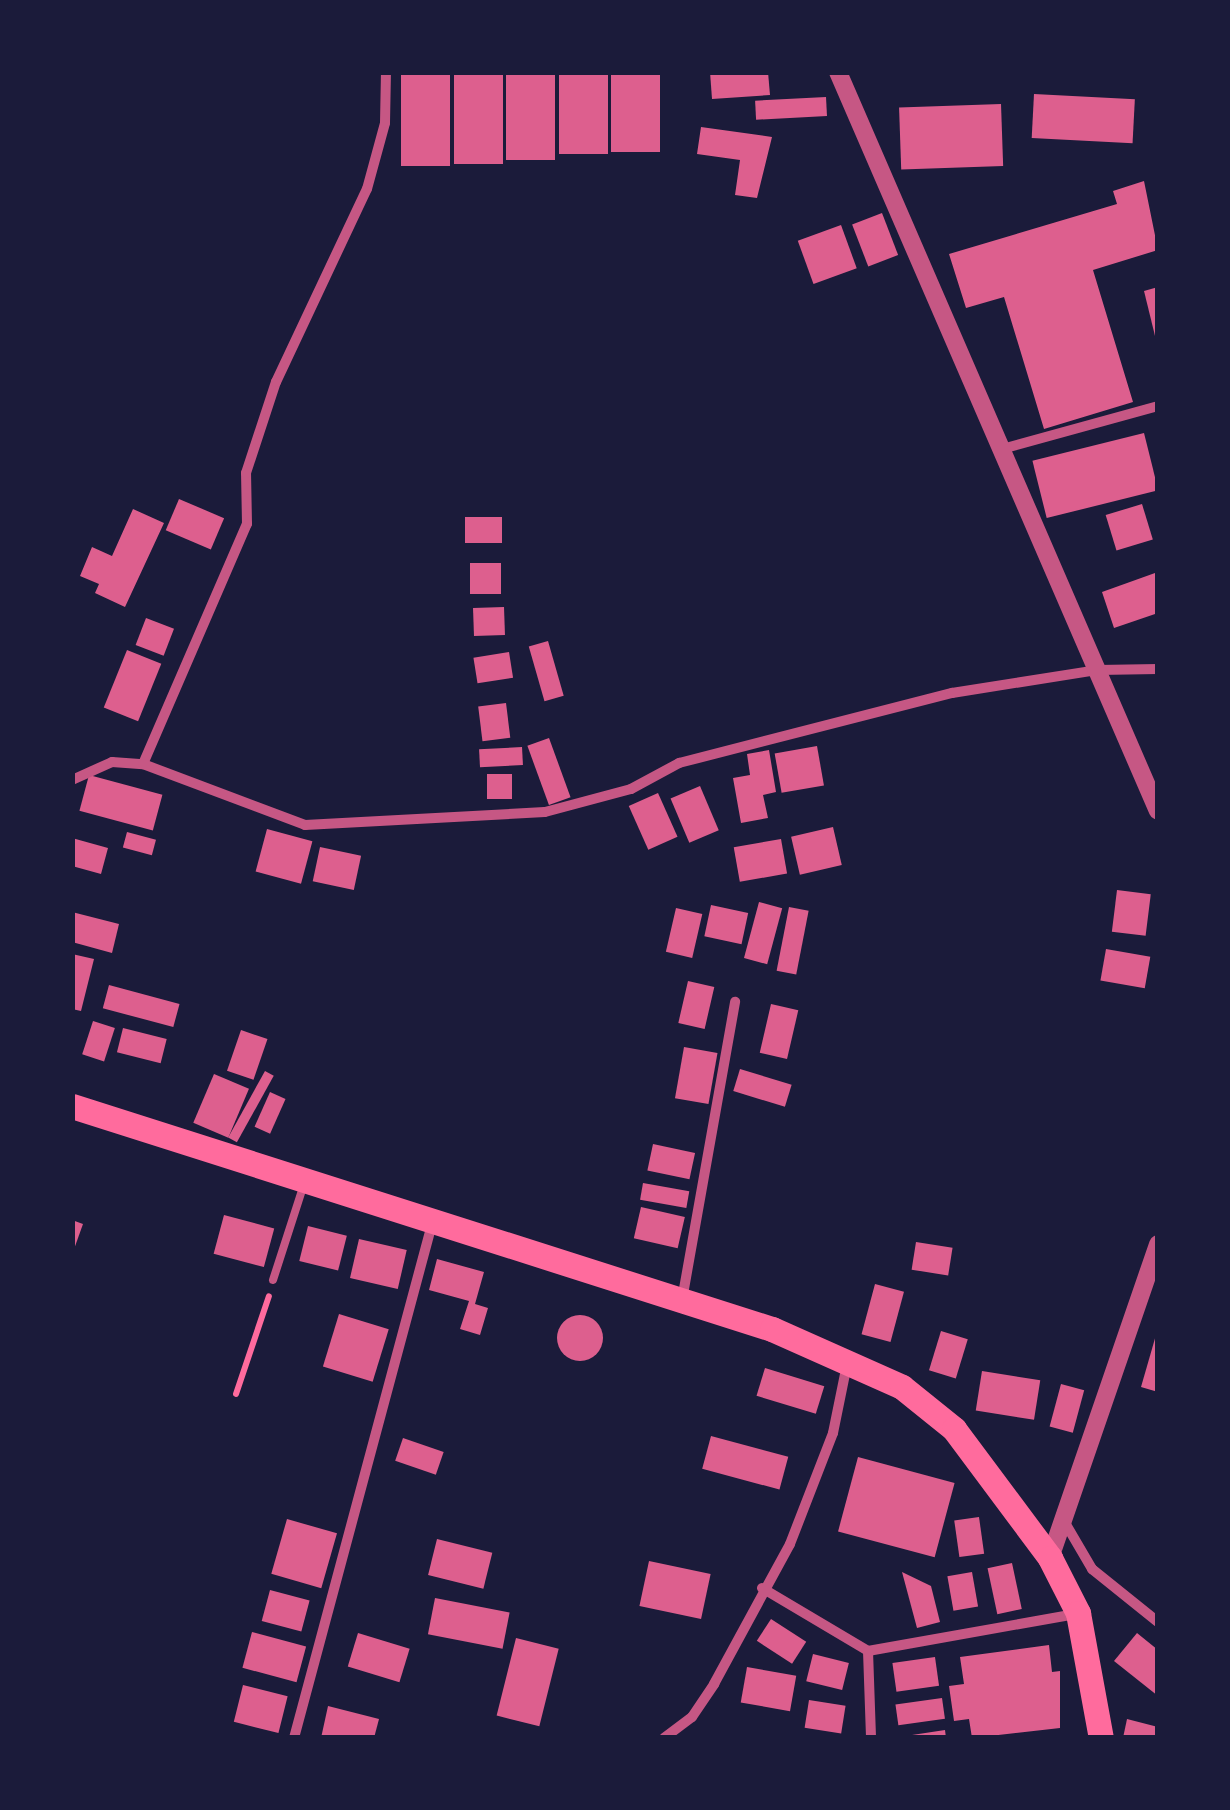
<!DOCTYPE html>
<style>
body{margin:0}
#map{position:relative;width:1230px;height:1810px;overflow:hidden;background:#1b1b3a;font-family:Figtree,sans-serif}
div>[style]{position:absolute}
.building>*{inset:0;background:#dd5f8e;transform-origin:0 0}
.round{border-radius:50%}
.path>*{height:6px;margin:-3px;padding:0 3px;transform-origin:3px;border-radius:3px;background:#ff6b9d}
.service>*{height:8px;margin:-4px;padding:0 4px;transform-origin:4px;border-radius:4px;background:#c65784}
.minor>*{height:10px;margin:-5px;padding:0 5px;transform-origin:5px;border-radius:5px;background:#c65784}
.tertiary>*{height:18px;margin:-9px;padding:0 9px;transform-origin:9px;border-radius:9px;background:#c65784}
.primary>*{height:25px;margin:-12.5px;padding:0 12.5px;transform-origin:12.5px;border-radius:12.5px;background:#ff6b9d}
span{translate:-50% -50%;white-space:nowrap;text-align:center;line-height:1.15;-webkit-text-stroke:8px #1b1b3a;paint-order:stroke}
.frame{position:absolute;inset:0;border:75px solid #1b1b3a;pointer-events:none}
</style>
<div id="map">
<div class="building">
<div style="left:401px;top:72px;width:49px;height:94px"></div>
<div style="left:454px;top:72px;width:49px;height:92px"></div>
<div style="left:506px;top:72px;width:49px;height:88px"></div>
<div style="left:559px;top:72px;width:49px;height:82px"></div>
<div style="left:611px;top:72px;width:49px;height:80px"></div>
<div style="clip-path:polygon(710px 72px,768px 72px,770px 95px,712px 99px)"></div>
<div style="left:1034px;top:94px;width:101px;height:44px;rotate:3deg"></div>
<div style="left:826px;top:97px;width:19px;height:71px;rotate:87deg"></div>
<div style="left:1001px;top:104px;width:62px;height:102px;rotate:88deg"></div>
<div style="clip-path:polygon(701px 127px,772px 137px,757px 198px,735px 195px,740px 160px,697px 154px)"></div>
<div style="clip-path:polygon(1144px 181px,1158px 250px,1093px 270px,1133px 402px,1044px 429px,1004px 297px,966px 308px,949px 254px,1117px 204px,1113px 191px)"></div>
<div style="left:882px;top:213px;width:45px;height:32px;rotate:69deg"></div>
<div style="left:841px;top:225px;width:46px;height:46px;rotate:70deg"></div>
<div style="clip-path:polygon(1158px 287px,1158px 340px,1156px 340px,1144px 291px)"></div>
<div style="left:1144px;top:433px;width:59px;height:115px;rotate:76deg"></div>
<div style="left:179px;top:499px;width:49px;height:34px;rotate:23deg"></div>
<div style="left:1142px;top:504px;width:37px;height:38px;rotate:73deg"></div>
<div style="clip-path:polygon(133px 509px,164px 523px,125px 607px,95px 593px,99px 584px,80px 576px,92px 547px,112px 556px)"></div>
<div style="left:465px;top:517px;width:37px;height:26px"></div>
<div style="left:501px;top:563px;width:31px;height:31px;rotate:90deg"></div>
<div style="clip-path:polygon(1155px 573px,1158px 613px,1114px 628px,1102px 592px)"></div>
<div style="left:504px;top:607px;width:28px;height:31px;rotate:88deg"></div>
<div style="left:146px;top:618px;width:30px;height:29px;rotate:21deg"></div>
<div style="left:548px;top:641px;width:57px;height:20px;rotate:74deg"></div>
<div style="left:127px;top:650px;width:37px;height:62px;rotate:22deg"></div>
<div style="left:509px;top:652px;width:26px;height:36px;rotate:81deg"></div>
<div style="left:506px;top:703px;width:35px;height:28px;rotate:83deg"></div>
<div style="left:549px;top:738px;width:63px;height:23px;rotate:70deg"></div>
<div style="left:817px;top:746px;width:40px;height:43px;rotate:80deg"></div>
<div style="left:522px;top:747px;width:18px;height:43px;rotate:87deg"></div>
<div style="clip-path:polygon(769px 750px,776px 792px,763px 795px,768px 818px,741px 823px,733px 778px,750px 775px,747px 754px)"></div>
<div style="left:512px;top:774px;width:25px;height:25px;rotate:90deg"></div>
<div style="left:89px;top:775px;width:76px;height:37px;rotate:15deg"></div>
<div style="left:700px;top:786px;width:48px;height:32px;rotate:67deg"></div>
<div style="left:658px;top:793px;width:48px;height:32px;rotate:66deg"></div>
<div style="left:833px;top:827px;width:39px;height:43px;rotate:77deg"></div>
<div style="left:267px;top:829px;width:47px;height:44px;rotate:15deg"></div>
<div style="left:127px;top:832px;width:30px;height:16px;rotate:15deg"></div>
<div style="clip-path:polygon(72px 838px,108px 848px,101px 874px,72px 866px)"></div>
<div style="left:781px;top:839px;width:35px;height:48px;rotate:80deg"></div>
<div style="left:320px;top:847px;width:42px;height:35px;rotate:12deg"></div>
<div style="left:1117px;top:890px;width:34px;height:42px;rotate:7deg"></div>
<div style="left:759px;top:902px;width:24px;height:58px;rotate:15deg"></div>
<div style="left:711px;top:905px;width:38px;height:32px;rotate:12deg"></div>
<div style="left:789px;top:907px;width:20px;height:65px;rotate:11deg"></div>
<div style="left:676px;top:908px;width:27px;height:45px;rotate:13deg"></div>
<div style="clip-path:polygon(72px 912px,119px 924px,112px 953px,72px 942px)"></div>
<div style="left:1106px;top:949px;width:45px;height:32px;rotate:10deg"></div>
<div style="clip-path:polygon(72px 954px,94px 959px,81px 1011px,72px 1009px)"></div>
<div style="left:688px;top:981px;width:27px;height:43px;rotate:13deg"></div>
<div style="left:109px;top:985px;width:73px;height:24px;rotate:15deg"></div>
<div style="left:771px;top:1004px;width:28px;height:50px;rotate:13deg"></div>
<div style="left:93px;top:1021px;width:23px;height:35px;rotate:18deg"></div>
<div style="left:123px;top:1028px;width:45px;height:25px;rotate:14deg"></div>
<div style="left:241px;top:1030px;width:28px;height:43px;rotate:19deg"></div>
<div style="left:684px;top:1047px;width:34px;height:52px;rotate:10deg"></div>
<div style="left:740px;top:1069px;width:54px;height:23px;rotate:17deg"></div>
<div style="left:265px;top:1071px;width:10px;height:76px;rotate:29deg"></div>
<div style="left:214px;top:1074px;width:38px;height:53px;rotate:23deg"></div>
<div style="left:270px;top:1092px;width:17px;height:38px;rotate:24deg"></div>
<div style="left:653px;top:1144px;width:43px;height:27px;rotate:12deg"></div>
<div style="left:643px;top:1183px;width:47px;height:17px;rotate:10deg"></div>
<div style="left:641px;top:1207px;width:45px;height:32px;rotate:13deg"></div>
<div style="left:224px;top:1215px;width:52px;height:40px;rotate:15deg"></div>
<div style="clip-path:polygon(72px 1220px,83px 1224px,73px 1252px,72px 1252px)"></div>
<div style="left:308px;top:1226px;width:40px;height:36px;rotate:14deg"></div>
<div style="left:359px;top:1239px;width:49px;height:40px;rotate:13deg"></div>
<div style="left:916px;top:1242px;width:37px;height:28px;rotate:9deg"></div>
<div style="clip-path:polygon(437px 1259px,484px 1272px,475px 1304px,488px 1308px,480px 1335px,460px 1329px,469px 1301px,429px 1290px)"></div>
<div style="left:875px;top:1284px;width:30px;height:52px;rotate:15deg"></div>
<div style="left:339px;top:1314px;width:52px;height:55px;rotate:17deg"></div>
<div class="round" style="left:557px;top:1315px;width:46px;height:46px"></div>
<div style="clip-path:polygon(1158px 1328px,1158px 1392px,1141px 1387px)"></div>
<div style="left:941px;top:1331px;width:28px;height:41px;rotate:17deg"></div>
<div style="left:765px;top:1368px;width:62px;height:29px;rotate:17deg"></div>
<div style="left:982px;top:1371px;width:59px;height:40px;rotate:9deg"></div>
<div style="left:1061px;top:1384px;width:24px;height:44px;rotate:15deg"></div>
<div style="left:711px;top:1436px;width:80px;height:34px;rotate:15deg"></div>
<div style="left:403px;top:1438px;width:43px;height:24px;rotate:19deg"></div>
<div style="left:858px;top:1457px;width:100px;height:77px;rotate:15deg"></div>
<div style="left:979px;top:1517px;width:37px;height:25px;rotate:82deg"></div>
<div style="left:287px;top:1519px;width:52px;height:57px;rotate:16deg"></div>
<div style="left:437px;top:1539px;width:57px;height:37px;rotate:14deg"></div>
<div style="left:649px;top:1561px;width:63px;height:46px;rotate:12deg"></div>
<div style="left:1012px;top:1563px;width:47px;height:25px;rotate:78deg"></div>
<div style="clip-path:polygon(902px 1572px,931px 1586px,940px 1622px,917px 1628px)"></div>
<div style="left:972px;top:1572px;width:35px;height:25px;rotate:80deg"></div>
<div style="left:270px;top:1590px;width:41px;height:32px;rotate:15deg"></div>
<div style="left:435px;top:1598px;width:76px;height:37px;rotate:11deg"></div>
<div style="left:771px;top:1619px;width:42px;height:26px;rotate:33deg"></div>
<div style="left:252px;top:1632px;width:56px;height:37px;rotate:15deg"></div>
<div style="left:358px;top:1633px;width:54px;height:35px;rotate:17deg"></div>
<div style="clip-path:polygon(1137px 1633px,1158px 1650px,1158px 1696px,1114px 1661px)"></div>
<div style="left:516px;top:1638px;width:44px;height:80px;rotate:14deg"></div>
<div style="clip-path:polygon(1049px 1645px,1052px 1672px,1060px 1671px,1060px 1728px,972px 1738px,969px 1719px,954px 1721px,949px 1686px,964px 1684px,960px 1657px)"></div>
<div style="left:813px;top:1654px;width:37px;height:28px;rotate:14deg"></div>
<div style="left:935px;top:1657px;width:29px;height:43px;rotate:82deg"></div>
<div style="left:747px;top:1667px;width:50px;height:36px;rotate:10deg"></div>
<div style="left:243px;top:1685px;width:46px;height:38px;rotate:14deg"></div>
<div style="left:942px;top:1698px;width:21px;height:47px;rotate:82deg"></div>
<div style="left:809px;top:1700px;width:37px;height:28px;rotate:9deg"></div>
<div style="clip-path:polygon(328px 1706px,379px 1719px,374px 1738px,321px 1738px)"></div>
<div style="clip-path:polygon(1127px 1719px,1158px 1727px,1158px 1738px,1123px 1738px)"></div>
<div style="clip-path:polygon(945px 1730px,946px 1738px,912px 1738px,912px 1735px)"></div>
</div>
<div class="path">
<div style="left:236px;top:1394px;width:103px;rotate:-71.4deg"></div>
</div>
<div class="service">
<div style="left:273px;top:1280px;width:101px;rotate:-72.1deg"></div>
</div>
<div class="minor">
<div style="left:1002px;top:449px;width:162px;rotate:-15.4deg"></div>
<div style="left:143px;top:764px;width:262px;rotate:-66.6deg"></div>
<div style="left:247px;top:524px;width:51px;rotate:-91.1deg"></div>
<div style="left:246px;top:473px;width:96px;rotate:-71.8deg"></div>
<div style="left:276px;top:382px;width:213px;rotate:-64.8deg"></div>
<div style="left:367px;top:189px;width:68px;rotate:-74.7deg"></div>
<div style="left:385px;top:123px;width:51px;rotate:-88.9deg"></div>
<div style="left:72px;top:780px;width:44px;rotate:-24.2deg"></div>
<div style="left:112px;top:762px;width:31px;rotate:4deg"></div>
<div style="left:143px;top:764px;width:173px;rotate:20.6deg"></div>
<div style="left:305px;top:825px;width:240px;rotate:-3.1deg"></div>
<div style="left:545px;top:812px;width:89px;rotate:-15deg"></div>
<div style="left:631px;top:789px;width:55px;rotate:-28.4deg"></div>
<div style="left:679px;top:763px;width:282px;rotate:-14.4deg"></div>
<div style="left:952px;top:693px;width:148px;rotate:-9deg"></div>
<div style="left:1098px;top:670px;width:60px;rotate:-1deg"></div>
<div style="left:682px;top:1300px;width:303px;rotate:-79.9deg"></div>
<div style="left:1064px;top:1521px;width:56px;rotate:59.7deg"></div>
<div style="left:1092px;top:1569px;width:85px;rotate:38.8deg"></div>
<div style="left:762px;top:1588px;width:123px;rotate:30.7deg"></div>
<div style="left:868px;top:1651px;width:211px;rotate:-10.1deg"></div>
<div style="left:868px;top:1651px;width:87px;rotate:88deg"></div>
<div style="left:294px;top:1738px;width:532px;rotate:-74.97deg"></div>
<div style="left:664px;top:1738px;width:35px;rotate:-37deg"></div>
<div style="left:692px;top:1717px;width:40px;rotate:-56deg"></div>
<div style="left:714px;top:1684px;width:159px;rotate:-61.5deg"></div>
<div style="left:790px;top:1544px;width:119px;rotate:-68.8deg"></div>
<div style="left:833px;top:1433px;width:70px;rotate:-78.5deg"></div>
</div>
<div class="tertiary">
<div style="left:838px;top:72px;width:805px;rotate:66.59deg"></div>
<div style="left:1050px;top:1558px;width:332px;rotate:-71deg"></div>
</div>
<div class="primary">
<div style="left:72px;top:1106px;width:735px;rotate:17.67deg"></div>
<div style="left:772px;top:1329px;width:142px;rotate:24deg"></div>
<div style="left:902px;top:1387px;width:67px;rotate:38.9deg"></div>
<div style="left:954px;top:1429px;width:161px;rotate:53.3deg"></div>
<div style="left:1050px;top:1558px;width:62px;rotate:63deg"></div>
<div style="left:1078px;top:1613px;width:127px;rotate:79.6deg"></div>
</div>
<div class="frame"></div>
</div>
